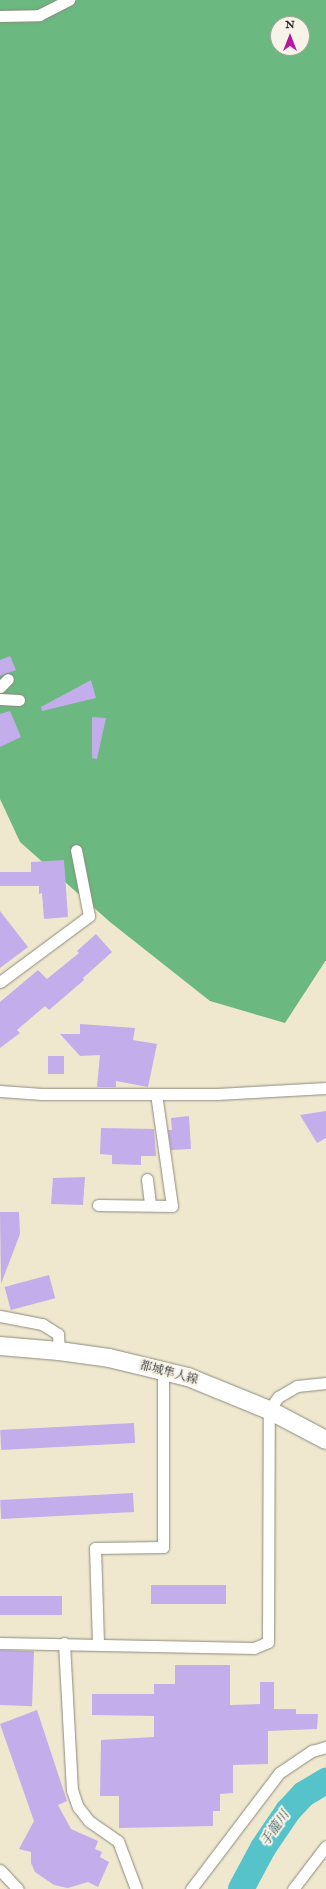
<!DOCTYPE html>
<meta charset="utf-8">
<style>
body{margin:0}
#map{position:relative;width:326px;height:1889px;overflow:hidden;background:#efe8cf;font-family:"IM FELL English","Noto Serif JP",serif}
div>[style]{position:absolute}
.forest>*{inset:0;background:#6bb880}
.river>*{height:26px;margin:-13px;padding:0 13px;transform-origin:13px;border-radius:13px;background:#56c3cb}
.building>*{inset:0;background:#c3adea;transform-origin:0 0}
.roads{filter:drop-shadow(0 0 1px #8d8a7d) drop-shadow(0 0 1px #8d8a7d)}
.street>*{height:11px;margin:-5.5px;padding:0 5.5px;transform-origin:5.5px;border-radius:5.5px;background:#fff}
.primary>*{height:18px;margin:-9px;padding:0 9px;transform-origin:9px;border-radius:9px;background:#fff}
span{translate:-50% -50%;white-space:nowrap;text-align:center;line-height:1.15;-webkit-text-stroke:4px #f7f3e8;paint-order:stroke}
.street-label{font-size:12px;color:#2b2b2b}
.water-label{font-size:13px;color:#38595b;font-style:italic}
.north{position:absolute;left:270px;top:16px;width:40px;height:40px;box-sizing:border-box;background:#f7f3e8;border:1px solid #a5a39c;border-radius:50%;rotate:0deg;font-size:11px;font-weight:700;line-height:16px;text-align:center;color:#2b2b2b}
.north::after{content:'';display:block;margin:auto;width:14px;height:18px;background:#b5179e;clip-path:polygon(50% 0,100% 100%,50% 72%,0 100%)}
</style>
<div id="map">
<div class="forest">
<div style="clip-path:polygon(evenodd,0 0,326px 0,326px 960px,285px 1023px,210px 1001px,110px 922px,20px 842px,0 799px,0 0,278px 24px,302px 24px,302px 48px,278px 48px,278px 24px)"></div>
</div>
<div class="river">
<div style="left:241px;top:1889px;width:47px;rotate:-61.8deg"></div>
<div style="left:263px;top:1848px;width:45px;rotate:-56deg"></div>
<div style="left:288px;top:1811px;width:23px;rotate:-47deg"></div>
<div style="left:304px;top:1794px;width:26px;rotate:-31deg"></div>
</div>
<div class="building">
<div style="clip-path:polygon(10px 656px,16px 670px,0 676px,0 660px)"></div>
<div style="clip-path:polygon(91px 680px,96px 698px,42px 711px,41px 707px)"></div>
<div style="clip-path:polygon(10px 711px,21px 737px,0 747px,0 714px)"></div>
<div style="clip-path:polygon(92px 717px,106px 718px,97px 759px,92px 758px)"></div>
<div style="clip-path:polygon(64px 860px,68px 917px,44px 919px,42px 893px,39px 894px,39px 886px,0 886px,0 872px,31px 872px,31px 862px)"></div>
<div style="clip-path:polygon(0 911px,28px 947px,0 968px)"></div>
<div style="clip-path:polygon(96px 934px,112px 952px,83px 978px,84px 980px,49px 1010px,45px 1006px,17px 1030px,20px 1033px,0 1048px,0 1002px,38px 970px,47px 979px,79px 953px,77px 951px)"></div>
<div style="clip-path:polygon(80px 1024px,135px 1028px,133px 1040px,157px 1044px,148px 1087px,116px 1081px,116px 1087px,97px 1087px,100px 1055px,80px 1056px,60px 1034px,80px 1034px)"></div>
<div style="left:48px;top:1056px;width:16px;height:18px"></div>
<div style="clip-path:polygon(326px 1111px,326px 1138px,317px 1143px,300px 1115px)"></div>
<div style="clip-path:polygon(189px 1116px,191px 1149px,171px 1150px,168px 1130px,172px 1130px,171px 1118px)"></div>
<div style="clip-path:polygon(101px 1128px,154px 1129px,156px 1156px,141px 1156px,141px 1165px,112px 1164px,112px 1155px,100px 1154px)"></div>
<div style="clip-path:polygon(85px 1177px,83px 1205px,51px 1204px,53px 1178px)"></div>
<div style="clip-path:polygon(0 1212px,19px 1212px,20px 1234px,1px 1284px)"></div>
<div style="left:49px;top:1275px;width:24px;height:46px;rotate:75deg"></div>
<div style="left:134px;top:1423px;width:20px;height:134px;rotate:87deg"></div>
<div style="left:133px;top:1493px;width:19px;height:133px;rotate:87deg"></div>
<div style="left:226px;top:1585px;width:19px;height:75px;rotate:90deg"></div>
<div style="left:62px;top:1596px;width:19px;height:62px;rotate:90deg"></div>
<div style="left:0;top:1650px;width:34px;height:55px;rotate:2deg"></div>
<div style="clip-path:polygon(175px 1665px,230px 1665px,230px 1705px,260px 1704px,260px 1682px,274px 1682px,274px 1709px,296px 1709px,296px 1714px,318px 1714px,317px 1729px,268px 1731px,268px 1764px,233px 1765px,233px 1793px,220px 1794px,220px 1811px,213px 1811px,213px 1826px,119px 1828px,119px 1796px,100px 1796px,101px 1740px,154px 1737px,154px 1716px,92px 1715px,92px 1694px,154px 1694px,154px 1684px,175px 1684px)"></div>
<div style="clip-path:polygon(37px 1710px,67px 1801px,58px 1805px,71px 1829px,98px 1841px,95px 1849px,102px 1852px,100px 1857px,109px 1862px,98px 1887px,88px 1882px,68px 1888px,54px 1885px,35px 1872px,31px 1863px,31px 1852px,19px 1849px,34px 1821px,0 1724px)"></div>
</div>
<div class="roads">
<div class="street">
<div style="left:0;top:16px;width:39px;rotate:-1deg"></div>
<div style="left:39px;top:15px;width:34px;rotate:-27deg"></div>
<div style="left:0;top:687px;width:11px;rotate:-45deg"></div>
<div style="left:0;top:699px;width:19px;rotate:3deg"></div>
<div style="left:0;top:982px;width:111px;rotate:-36.6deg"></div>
<div style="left:89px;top:916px;width:67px;rotate:-101.1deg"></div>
<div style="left:0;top:1091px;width:42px;rotate:4.1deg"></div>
<div style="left:42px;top:1094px;width:175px"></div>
<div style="left:217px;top:1094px;width:109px;rotate:-3.2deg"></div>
<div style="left:147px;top:1179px;width:26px;rotate:83deg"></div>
<div style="left:98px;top:1205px;width:74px;rotate:0.8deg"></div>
<div style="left:172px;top:1206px;width:113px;rotate:-98.1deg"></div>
<div style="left:0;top:1316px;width:43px;rotate:10.8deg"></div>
<div style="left:42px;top:1324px;width:19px;rotate:32deg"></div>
<div style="left:58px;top:1334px;width:17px;rotate:87deg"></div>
<div style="left:0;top:1643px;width:254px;rotate:1.1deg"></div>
<div style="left:254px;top:1648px;width:15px;rotate:-23deg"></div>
<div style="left:268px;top:1642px;width:232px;rotate:-89.8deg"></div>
<div style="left:269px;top:1410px;width:16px;rotate:-55deg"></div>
<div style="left:278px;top:1397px;width:22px;rotate:-30deg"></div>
<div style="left:297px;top:1386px;width:29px;rotate:-6deg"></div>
<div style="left:64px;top:1643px;width:147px;rotate:86.9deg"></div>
<div style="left:72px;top:1790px;width:18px;rotate:71deg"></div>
<div style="left:78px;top:1807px;width:18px;rotate:52deg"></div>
<div style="left:89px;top:1821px;width:35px;rotate:35deg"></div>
<div style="left:118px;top:1841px;width:51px;rotate:69.4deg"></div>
<div style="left:98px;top:1643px;width:95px;rotate:-91.8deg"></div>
<div style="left:95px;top:1548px;width:68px;rotate:-0.8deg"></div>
<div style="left:163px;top:1547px;width:177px;rotate:-90deg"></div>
<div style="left:0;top:1870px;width:26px;rotate:47deg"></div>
<div style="left:191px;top:1889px;width:146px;rotate:-52.8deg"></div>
<div style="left:279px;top:1773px;width:40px;rotate:-34deg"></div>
<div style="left:312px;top:1751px;width:15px;rotate:-16deg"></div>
<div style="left:293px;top:1889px;width:54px;rotate:-52.5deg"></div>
</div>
<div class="primary">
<div style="left:0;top:1346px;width:59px;rotate:4.8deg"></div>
<div style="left:59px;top:1351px;width:50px;rotate:8deg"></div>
<div style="left:109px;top:1358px;width:81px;rotate:13.5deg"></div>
<div style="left:188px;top:1377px;width:87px;rotate:22.2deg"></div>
<div style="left:269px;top:1410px;width:64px;rotate:27.8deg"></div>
</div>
</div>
<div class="street-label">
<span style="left:169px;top:1373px;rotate:15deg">都城隼人線</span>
</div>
<div class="water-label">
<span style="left:276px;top:1829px;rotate:-55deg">手籠川</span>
</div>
<div class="north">N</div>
</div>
